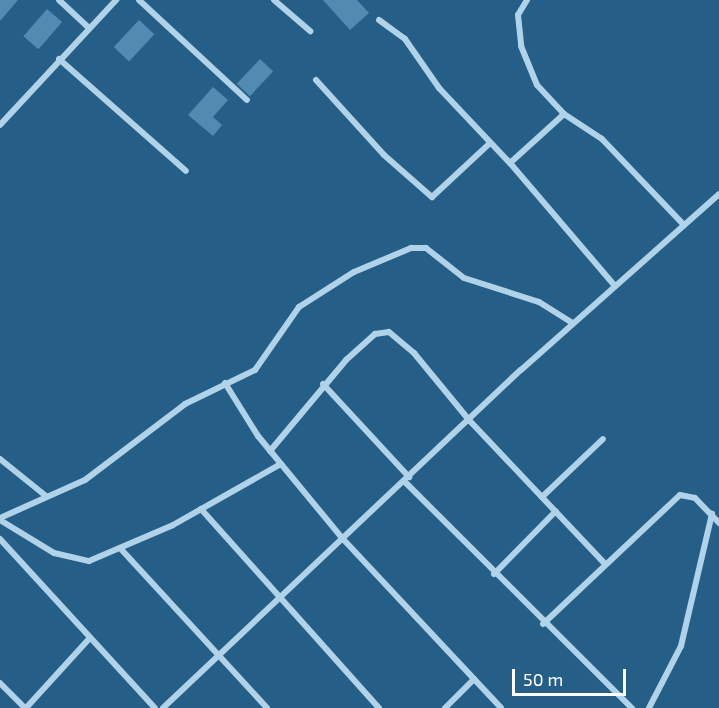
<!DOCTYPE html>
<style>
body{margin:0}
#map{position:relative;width:719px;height:708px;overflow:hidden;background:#255f88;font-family:"Exo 2",sans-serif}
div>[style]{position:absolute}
.building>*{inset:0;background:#518bb2;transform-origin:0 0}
.minor>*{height:6px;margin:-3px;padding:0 3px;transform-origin:3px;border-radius:3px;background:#b1d3e9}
span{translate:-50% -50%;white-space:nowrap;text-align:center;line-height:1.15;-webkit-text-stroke:5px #255f88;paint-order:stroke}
.scale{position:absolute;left:512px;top:669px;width:114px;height:27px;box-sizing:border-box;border:3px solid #fff;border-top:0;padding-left:8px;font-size:18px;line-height:21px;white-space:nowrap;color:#fff;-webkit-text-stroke:4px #255f88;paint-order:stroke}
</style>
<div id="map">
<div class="building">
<div style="clip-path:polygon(0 0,18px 0,0 21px)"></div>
<div style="clip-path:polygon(323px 0,357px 0,369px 13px,350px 30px)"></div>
<div style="left:47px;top:9px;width:20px;height:36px;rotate:41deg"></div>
<div style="left:139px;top:20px;width:21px;height:37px;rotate:43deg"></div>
<div style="left:260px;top:59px;width:18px;height:34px;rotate:43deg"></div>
<div style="clip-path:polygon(213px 87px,228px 100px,213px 117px,222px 125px,213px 136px,188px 115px)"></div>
</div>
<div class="minor">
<div style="left:59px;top:0;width:41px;rotate:43deg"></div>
<div style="left:139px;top:0;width:147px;rotate:42.8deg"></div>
<div style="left:274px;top:0;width:48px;rotate:40.7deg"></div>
<div style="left:527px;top:0;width:17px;rotate:121deg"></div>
<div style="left:518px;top:15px;width:31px;rotate:84deg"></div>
<div style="left:521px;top:46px;width:42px;rotate:67.7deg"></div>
<div style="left:537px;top:85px;width:40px;rotate:47deg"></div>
<div style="left:379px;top:20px;width:32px;rotate:36deg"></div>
<div style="left:405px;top:39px;width:60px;rotate:55.2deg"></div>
<div style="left:439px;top:88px;width:103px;rotate:46.6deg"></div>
<div style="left:59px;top:59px;width:169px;rotate:41.4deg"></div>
<div style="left:316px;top:80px;width:101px;rotate:47.8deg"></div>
<div style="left:384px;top:155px;width:64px;rotate:41.2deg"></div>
<div style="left:432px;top:197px;width:78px;rotate:-42.9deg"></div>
<div style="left:0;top:125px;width:171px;rotate:-47.1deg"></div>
<div style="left:615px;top:286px;width:162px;rotate:-130.5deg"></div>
<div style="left:510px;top:163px;width:73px;rotate:-42.2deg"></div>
<div style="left:564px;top:114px;width:45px;rotate:33.3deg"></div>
<div style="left:602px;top:139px;width:119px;rotate:46.4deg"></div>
<div style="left:225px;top:383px;width:62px;rotate:58.1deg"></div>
<div style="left:258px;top:436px;width:134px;rotate:50.5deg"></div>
<div style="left:343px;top:539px;width:231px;rotate:46.9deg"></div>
<div style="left:323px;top:384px;width:127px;rotate:47.2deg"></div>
<div style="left:270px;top:451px;width:119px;rotate:-50.1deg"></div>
<div style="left:346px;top:360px;width:39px;rotate:-42deg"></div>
<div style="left:375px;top:334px;width:14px;rotate:-8deg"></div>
<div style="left:389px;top:332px;width:33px;rotate:40deg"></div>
<div style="left:414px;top:353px;width:87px;rotate:50.6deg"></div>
<div style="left:469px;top:420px;width:198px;rotate:46.6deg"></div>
<div style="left:0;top:459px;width:59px;rotate:38.8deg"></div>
<div style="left:404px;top:481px;width:322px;rotate:44.9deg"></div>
<div style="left:542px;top:497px;width:84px;rotate:-43.6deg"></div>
<div style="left:201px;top:509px;width:267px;rotate:48.2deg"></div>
<div style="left:0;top:518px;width:93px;rotate:-24.1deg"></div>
<div style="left:85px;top:480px;width:126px;rotate:-37.2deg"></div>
<div style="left:185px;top:404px;width:78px;rotate:-25.9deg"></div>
<div style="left:255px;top:370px;width:77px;rotate:-55.1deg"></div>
<div style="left:299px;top:307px;width:65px;rotate:-32.5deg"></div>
<div style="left:354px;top:272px;width:62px;rotate:-22.8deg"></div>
<div style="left:411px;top:248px;width:15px"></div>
<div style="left:426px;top:248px;width:48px;rotate:38.3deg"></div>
<div style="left:464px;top:278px;width:79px;rotate:17.7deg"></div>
<div style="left:539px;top:302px;width:40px;rotate:32deg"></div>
<div style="left:0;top:520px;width:63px;rotate:31.4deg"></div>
<div style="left:54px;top:553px;width:36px;rotate:13deg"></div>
<div style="left:89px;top:561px;width:91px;rotate:-23.2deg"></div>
<div style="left:173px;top:525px;width:124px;rotate:-29.5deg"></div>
<div style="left:0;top:539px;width:229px;rotate:47.5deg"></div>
<div style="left:120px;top:548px;width:217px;rotate:47.4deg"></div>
<div style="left:494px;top:574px;width:88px;rotate:-45.5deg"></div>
<div style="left:543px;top:624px;width:188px;rotate:-43.3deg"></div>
<div style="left:680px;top:495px;width:15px;rotate:11deg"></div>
<div style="left:695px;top:498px;width:35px;rotate:46deg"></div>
<div style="left:0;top:683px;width:35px;rotate:45deg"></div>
<div style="left:26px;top:708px;width:95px;rotate:-47.6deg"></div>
<div style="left:163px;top:708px;width:492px;rotate:-43.4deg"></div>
<div style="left:521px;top:370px;width:265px;rotate:-41.6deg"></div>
<div style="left:445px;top:708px;width:41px;rotate:-45deg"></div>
<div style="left:649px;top:708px;width:70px;rotate:-62.7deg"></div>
<div style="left:681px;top:646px;width:136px;rotate:-76.8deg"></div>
</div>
<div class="scale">50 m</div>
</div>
